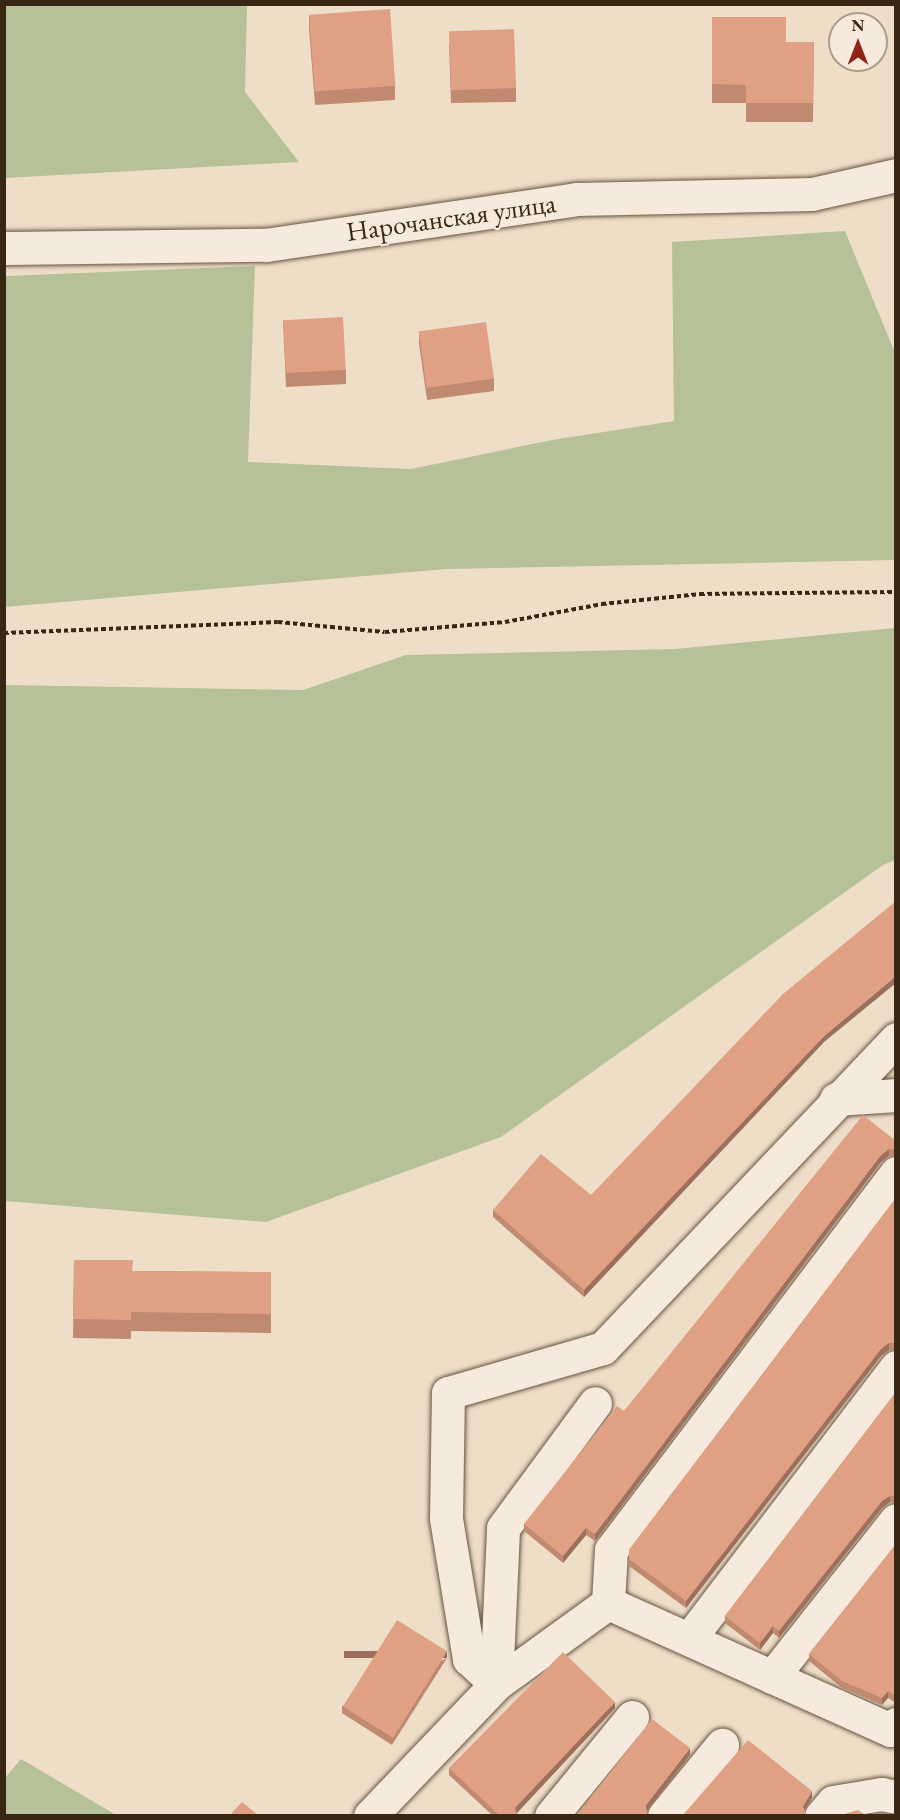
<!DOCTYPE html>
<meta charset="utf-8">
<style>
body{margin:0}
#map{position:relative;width:900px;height:1820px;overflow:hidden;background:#efdec7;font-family:"EB Garamond",serif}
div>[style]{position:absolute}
.green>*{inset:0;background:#b7c197}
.path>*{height:4px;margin-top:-2px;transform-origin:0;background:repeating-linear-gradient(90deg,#392715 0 4.5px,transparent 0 7.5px)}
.roads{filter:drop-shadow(0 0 2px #665542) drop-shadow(0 0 2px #665542)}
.minor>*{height:33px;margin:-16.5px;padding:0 16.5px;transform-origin:16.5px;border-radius:16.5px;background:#f5eadb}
.wall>*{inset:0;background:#c08a71}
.shaded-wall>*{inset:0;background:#9c705c;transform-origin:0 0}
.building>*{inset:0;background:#dfa083;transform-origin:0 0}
span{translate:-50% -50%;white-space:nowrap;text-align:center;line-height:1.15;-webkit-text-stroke:4.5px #f5eadb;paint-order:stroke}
.street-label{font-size:27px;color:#392715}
.frame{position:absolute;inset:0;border:6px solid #392715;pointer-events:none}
.north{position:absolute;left:828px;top:12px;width:60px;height:60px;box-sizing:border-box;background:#f5eadb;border:2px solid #aa9c8c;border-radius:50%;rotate:0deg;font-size:16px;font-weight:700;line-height:24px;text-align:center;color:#392715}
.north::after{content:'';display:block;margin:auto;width:21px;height:27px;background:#8f2418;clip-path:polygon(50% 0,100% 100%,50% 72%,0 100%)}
</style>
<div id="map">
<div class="green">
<div style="clip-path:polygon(5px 4px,247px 5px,245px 92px,299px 162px,5px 178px)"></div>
<div style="clip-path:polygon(845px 231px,895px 353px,895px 560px,446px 569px,5px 607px,5px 276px,255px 266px,248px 462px,411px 469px,552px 440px,674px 421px,672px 242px)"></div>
<div style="clip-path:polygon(895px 628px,895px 860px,883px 865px,501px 1137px,266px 1222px,5px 1201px,5px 685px,303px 690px,406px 655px,675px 649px)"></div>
<div style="clip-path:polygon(21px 1759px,116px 1815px,5px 1815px,5px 1778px)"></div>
</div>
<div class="path">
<div style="left:4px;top:633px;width:274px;rotate:-2.3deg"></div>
<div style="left:278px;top:622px;width:107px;rotate:5.3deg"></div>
<div style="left:385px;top:632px;width:120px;rotate:-4.8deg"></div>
<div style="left:505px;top:622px;width:99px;rotate:-10.5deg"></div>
<div style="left:602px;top:604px;width:99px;rotate:-5.8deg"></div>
<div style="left:700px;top:594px;width:196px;rotate:-0.6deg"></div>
</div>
<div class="roads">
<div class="minor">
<div style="left:4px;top:248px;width:262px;rotate:-0.7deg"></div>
<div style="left:266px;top:245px;width:313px;rotate:-8.4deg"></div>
<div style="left:576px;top:199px;width:236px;rotate:-1.2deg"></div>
<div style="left:812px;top:194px;width:86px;rotate:-12.7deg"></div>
<div style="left:836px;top:1099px;width:60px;rotate:-3.8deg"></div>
<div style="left:608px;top:1603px;width:53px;rotate:-86.8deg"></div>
<div style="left:611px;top:1550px;width:473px;rotate:-52.9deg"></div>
<div style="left:689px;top:1639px;width:342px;rotate:-52.7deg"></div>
<div style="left:772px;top:1677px;width:200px;rotate:-51.7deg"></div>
<div style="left:496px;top:1684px;width:37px;rotate:-137deg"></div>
<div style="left:469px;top:1659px;width:143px;rotate:-99.3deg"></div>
<div style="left:446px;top:1518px;width:125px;rotate:-89.1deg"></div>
<div style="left:448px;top:1393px;width:161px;rotate:-16.2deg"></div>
<div style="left:603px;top:1348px;width:426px;rotate:-46.5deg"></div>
<div style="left:496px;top:1684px;width:156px;rotate:-87.4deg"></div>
<div style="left:503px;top:1528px;width:155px;rotate:-53.6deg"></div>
<div style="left:370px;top:1816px;width:182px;rotate:-46.3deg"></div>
<div style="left:496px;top:1684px;width:138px;rotate:-35.9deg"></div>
<div style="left:608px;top:1603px;width:310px;rotate:24.2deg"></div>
<div style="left:891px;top:1730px;width:8px;rotate:-50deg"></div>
<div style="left:551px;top:1816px;width:128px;rotate:-50.7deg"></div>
<div style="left:664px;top:1816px;width:92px;rotate:-50.8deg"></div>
<div style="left:821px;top:1816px;width:18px;rotate:-49deg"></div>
<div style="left:833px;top:1802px;width:49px;rotate:-9.5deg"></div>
<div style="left:881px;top:1794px;width:15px;rotate:11deg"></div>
</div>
</div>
<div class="wall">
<div style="clip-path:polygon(309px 15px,395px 86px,395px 100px,315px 105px,309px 28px)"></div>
<div style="clip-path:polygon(712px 17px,786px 42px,814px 42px,813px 122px,746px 122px,746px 103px,712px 103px)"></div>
<div style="clip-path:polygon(449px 44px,516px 88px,516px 102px,451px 103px)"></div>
<div style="clip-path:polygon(283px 321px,346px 370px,346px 384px,286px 387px)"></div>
<div style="clip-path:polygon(419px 331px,494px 378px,494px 391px,427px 400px,419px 344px)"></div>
<div style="clip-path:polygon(824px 1042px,584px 1297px,493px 1217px,493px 1210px,591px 1195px)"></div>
<div style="clip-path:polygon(896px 1141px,896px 1156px,889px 1156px,881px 1162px,595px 1541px,586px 1535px,563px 1563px,524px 1531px,524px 1524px,624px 1411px)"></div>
<div style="clip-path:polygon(896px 1198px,896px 1350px,889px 1350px,881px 1356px,686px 1608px,629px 1566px,629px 1550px)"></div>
<div style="clip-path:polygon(74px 1260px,133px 1271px,271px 1272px,271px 1333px,131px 1331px,131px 1339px,73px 1338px)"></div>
<div style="clip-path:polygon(896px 1392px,896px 1503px,890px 1502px,882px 1508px,779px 1638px,773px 1633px,760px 1650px,725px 1623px,725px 1616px)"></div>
<div style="clip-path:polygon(896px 1544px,896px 1703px,888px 1698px,882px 1705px,842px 1688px,809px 1661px,809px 1654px)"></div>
<div style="clip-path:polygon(447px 1658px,392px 1745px,342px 1713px,342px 1706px)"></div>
<div style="clip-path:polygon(615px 1708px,517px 1813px,517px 1815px,492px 1815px,449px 1775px,449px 1768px)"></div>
</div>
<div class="shaded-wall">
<div style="clip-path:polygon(896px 976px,896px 983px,824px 1042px,584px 1297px,584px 1290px,824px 1036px)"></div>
<div style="clip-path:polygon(889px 1149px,889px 1156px,881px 1162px,595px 1541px,595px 1534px,881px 1155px)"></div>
<div style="clip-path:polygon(889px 1343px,889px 1350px,881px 1356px,686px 1608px,686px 1601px,881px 1349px)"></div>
<div style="clip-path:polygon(890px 1496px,890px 1502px,882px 1508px,779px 1638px,779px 1631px,882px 1501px)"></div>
<div style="clip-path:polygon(586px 1528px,586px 1535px,563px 1563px,563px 1556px)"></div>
<div style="clip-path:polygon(773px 1626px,773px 1633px,760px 1650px,760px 1643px)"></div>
<div style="left:447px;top:1651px;width:7px;height:103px;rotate:90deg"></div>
<div style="clip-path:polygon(888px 1691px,888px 1698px,882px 1705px,882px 1698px)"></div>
<div style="clip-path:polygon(615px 1702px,615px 1708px,515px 1815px,515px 1808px)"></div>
<div style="clip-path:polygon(690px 1748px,690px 1755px,646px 1812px,646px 1805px)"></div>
<div style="clip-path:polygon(812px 1791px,812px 1798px,803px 1813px,803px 1806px)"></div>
</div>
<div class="building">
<div style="left:390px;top:9px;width:77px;height:81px;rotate:86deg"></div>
<div style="clip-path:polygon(712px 17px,786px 17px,786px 42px,814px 42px,813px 103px,746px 103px,746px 85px,712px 84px)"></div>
<div style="left:514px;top:29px;width:59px;height:65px;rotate:88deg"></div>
<div style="left:343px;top:317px;width:53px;height:60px;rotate:87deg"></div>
<div style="left:486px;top:322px;width:57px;height:68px;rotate:82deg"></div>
<div style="clip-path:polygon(896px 901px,896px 976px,824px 1036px,584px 1290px,493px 1210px,541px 1154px,591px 1195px,783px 994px)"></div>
<div style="clip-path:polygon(863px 1115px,896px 1141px,896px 1149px,889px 1149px,881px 1155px,595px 1534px,586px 1528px,563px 1556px,524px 1524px,617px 1406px,624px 1411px)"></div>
<div style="clip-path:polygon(896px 1198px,896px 1343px,889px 1343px,881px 1349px,686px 1601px,629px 1559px,629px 1550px)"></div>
<div style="clip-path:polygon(74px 1260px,133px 1260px,132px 1271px,271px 1272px,271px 1314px,131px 1312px,131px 1320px,73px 1319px)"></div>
<div style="clip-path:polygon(896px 1392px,896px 1496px,890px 1496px,882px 1501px,779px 1631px,773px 1626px,760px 1643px,725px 1616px)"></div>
<div style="clip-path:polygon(896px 1544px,896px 1696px,888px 1691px,882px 1698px,842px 1681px,809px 1654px)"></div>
<div style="left:397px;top:1620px;width:59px;height:102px;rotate:32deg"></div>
<div style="clip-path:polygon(563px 1652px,615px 1702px,515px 1808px,517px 1815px,499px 1815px,449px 1768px)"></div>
<div style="clip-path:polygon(652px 1719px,690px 1748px,646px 1805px,647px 1815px,577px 1815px)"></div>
<div style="clip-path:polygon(748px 1740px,812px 1791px,803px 1806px,806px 1815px,683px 1815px)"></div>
<div style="clip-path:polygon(242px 1802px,258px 1815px,230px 1815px)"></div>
<div style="clip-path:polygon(858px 1810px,865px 1815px,840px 1815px,841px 1815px)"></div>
</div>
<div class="street-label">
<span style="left:451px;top:217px;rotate:-8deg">Нарочанская улица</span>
</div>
<div class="frame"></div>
<div class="north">N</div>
</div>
